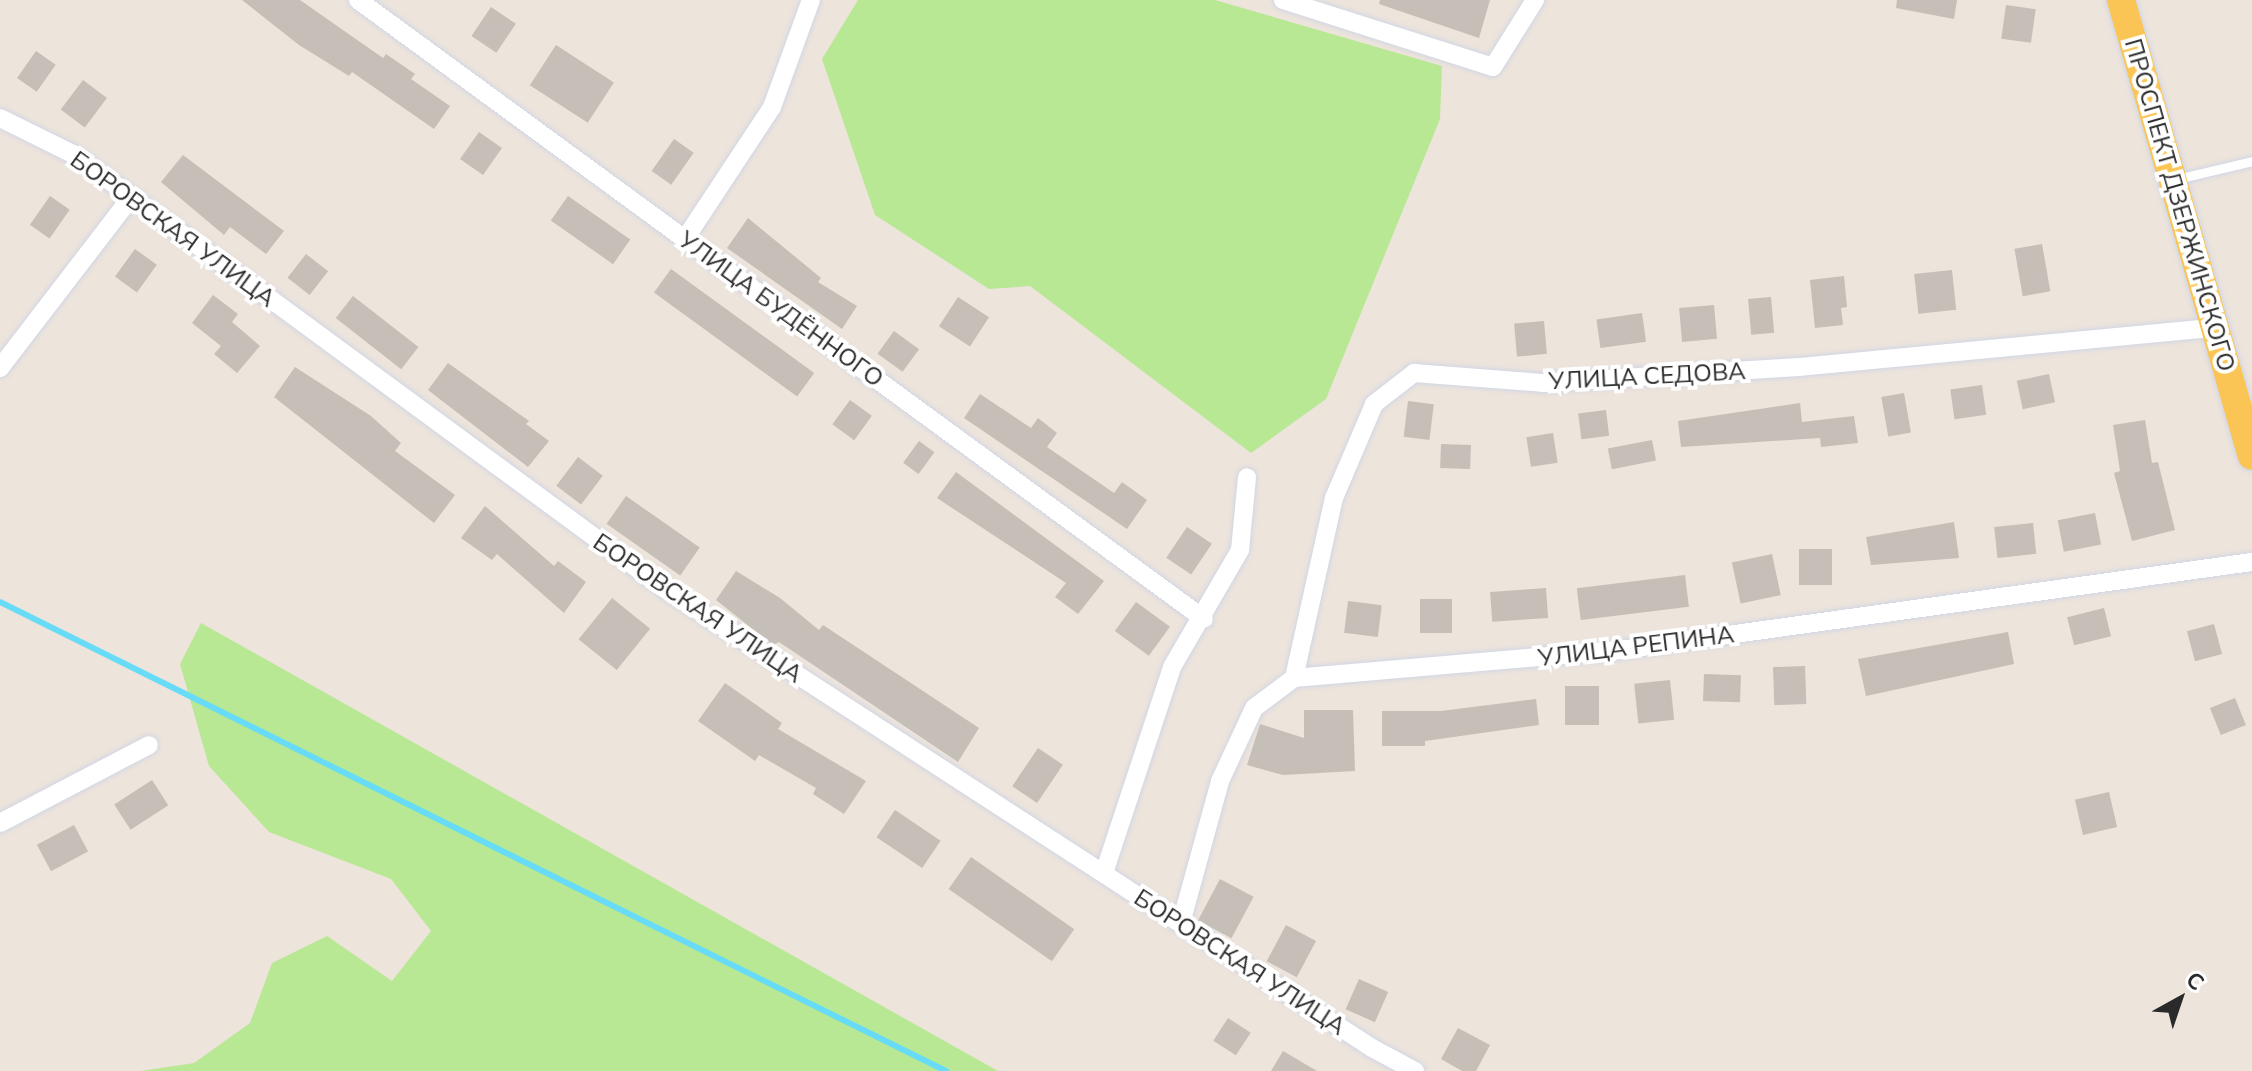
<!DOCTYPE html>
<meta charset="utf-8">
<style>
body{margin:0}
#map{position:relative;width:2252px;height:1071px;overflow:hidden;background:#ede4dc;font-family:Mulish,sans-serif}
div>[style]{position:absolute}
.green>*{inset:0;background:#b8e894}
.stream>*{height:6px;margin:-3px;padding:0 3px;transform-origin:3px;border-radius:3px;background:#68dcf6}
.building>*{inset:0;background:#c5bfb7;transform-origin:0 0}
.roads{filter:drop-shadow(0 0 2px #d1d6e4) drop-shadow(0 0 2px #d1d6e4)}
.service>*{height:9px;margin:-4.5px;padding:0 4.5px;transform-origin:4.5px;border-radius:4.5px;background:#fff}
.minor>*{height:18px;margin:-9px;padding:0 9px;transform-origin:9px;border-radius:9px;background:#fff}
.primary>*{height:28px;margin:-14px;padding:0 14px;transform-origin:14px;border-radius:14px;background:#fac554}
span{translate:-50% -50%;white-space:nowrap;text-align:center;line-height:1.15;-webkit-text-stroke:8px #fff;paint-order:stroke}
.street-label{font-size:24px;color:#2a2a2a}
.north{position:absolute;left:2140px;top:959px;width:80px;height:80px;-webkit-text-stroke:6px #fff;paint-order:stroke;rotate:40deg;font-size:22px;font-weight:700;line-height:32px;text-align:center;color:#2a2a2a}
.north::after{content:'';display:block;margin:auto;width:28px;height:36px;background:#2a2a2a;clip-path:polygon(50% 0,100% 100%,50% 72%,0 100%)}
</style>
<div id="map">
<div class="green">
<div style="clip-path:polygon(858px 0,1215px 0,1442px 66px,1440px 119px,1326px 399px,1251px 453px,1030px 286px,989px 289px,875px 215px,822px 59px)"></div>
<div style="clip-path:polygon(201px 623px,998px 1071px,141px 1071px,194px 1063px,250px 1023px,272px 963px,327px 936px,392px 981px,431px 931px,391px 879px,269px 832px,209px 766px,180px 664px)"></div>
</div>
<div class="stream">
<div style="left:0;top:602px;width:1056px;rotate:26.37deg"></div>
</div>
<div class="building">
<div style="clip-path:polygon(242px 0,300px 0,383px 58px,386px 54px,415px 74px,411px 79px,450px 106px,434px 129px,352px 72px,349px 76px,299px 45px)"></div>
<div style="clip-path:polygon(1380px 0,1490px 0,1479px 38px,1379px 4px)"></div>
<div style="clip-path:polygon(1897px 0,1957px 0,1954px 19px,1896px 8px)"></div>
<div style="left:2006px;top:5px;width:30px;height:34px;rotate:8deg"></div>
<div style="left:491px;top:7px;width:30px;height:35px;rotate:34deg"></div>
<div style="left:556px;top:45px;width:69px;height:48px;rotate:33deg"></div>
<div style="left:36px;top:51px;width:24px;height:33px;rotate:35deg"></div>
<div style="left:83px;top:80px;width:30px;height:37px;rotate:37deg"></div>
<div style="left:479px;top:132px;width:28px;height:33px;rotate:35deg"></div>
<div style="left:674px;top:139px;width:24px;height:39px;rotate:35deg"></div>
<div style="clip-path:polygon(183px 155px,284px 231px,266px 254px,230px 227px,224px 235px,161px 182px)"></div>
<div style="left:50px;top:196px;width:24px;height:35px;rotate:35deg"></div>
<div style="left:568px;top:196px;width:76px;height:30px;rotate:35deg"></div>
<div style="clip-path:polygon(748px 218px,821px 278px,818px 282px,857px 306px,842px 329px,727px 248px)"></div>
<div style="left:2042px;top:244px;width:48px;height:28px;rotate:80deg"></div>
<div style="left:135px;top:249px;width:27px;height:34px;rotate:36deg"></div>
<div style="left:306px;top:254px;width:28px;height:30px;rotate:38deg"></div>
<div style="left:671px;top:269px;width:177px;height:29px;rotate:36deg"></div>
<div style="left:1952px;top:270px;width:40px;height:38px;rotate:84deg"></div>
<div style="clip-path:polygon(1844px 276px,1847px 307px,1841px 308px,1843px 325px,1815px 328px,1810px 280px)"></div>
<div style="clip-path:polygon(213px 295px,238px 314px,232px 322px,260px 346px,237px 373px,214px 354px,221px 346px,192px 323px)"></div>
<div style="left:353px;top:296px;width:83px;height:28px;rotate:38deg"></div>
<div style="left:958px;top:297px;width:37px;height:35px;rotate:33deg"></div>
<div style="left:1771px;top:297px;width:36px;height:23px;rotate:85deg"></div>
<div style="left:1714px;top:305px;width:34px;height:35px;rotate:85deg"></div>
<div style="left:1642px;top:313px;width:29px;height:46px;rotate:82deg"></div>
<div style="left:1544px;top:321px;width:33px;height:30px;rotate:85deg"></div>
<div style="left:894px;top:331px;width:31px;height:28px;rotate:36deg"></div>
<div style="clip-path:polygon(448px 363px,529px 421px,526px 424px,549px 441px,528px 467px,428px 390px)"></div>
<div style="clip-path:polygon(295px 367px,371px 416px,401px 443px,395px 451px,455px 495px,434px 523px,274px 397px)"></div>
<div style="left:2049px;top:374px;width:29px;height:33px;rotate:78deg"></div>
<div style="left:1982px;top:385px;width:30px;height:32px;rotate:82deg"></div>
<div style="left:1904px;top:393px;width:40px;height:23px;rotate:80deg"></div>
<div style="clip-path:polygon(980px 394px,1031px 428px,1038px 418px,1057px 433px,1047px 447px,1114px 493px,1122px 482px,1147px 500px,1127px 529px,964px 418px)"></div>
<div style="left:850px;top:400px;width:27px;height:30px;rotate:36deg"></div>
<div style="left:1408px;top:401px;width:26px;height:36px;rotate:7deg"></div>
<div style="clip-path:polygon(1800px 403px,1802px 422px,1854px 416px,1858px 443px,1821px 447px,1820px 438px,1681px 447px,1678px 421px)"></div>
<div style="left:1606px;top:410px;width:26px;height:28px;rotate:83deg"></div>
<div style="clip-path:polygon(2145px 420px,2152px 463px,2158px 462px,2175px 530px,2132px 541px,2114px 473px,2120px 471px,2113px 425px)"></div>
<div style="left:1553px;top:433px;width:30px;height:27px;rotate:81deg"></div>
<div style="left:1652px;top:440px;width:21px;height:45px;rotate:79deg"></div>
<div style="left:919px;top:441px;width:19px;height:27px;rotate:36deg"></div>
<div style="left:1441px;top:444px;width:30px;height:24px;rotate:2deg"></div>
<div style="left:578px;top:457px;width:31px;height:36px;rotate:37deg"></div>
<div style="clip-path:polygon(956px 472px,1104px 581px,1078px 614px,1055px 597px,1066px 583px,937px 498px)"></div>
<div style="left:626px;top:496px;width:90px;height:34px;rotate:35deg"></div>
<div style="clip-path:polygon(485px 506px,554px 566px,558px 561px,586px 582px,564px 613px,497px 554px,492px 560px,461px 538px)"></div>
<div style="left:2095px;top:513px;width:32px;height:38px;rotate:79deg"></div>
<div style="clip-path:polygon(1954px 522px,1959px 558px,1871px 565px,1866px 537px)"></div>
<div style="left:2033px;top:523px;width:31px;height:39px;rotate:84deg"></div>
<div style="left:1187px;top:527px;width:30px;height:37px;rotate:34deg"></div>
<div style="left:1799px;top:549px;width:33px;height:36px"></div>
<div style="left:1772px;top:554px;width:42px;height:41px;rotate:78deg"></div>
<div style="clip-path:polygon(736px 571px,780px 598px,819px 630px,823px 625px,979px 728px,958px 762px,779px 642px,773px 645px,716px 600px)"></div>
<div style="left:1685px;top:575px;width:32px;height:109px;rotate:83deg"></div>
<div style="left:1546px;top:588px;width:30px;height:56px;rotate:86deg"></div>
<div style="left:612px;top:598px;width:49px;height:53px;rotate:39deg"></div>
<div style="left:1420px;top:599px;width:32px;height:34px"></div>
<div style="left:1348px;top:601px;width:34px;height:32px;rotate:7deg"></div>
<div style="left:1136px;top:602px;width:42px;height:36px;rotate:36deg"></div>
<div style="left:2104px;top:608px;width:29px;height:38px;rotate:76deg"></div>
<div style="left:2214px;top:624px;width:31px;height:28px;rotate:75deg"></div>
<div style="clip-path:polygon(2008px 632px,2014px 664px,1866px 696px,1858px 659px)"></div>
<div style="left:1805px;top:666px;width:38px;height:32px;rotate:88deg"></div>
<div style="left:1704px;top:674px;width:37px;height:27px;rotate:2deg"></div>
<div style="left:1670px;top:680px;width:40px;height:36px;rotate:84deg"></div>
<div style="clip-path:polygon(725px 683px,782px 723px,778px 729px,866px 781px,844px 814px,813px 794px,816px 788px,759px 755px,755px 761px,698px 721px)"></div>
<div style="left:1565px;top:686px;width:34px;height:39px"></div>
<div style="left:2235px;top:698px;width:29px;height:27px;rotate:68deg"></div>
<div style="clip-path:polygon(1536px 699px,1539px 725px,1425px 741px,1425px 746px,1382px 746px,1382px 711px,1441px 711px)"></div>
<div style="clip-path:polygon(1304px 710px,1353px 710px,1355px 771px,1283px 775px,1247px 765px,1260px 724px,1304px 738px)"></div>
<div style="left:1038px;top:748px;width:30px;height:46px;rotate:34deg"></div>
<div style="left:152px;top:780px;width:30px;height:45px;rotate:57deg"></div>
<div style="left:2109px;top:792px;width:36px;height:35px;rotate:77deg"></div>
<div style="left:895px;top:810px;width:55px;height:33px;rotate:34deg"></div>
<div style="left:74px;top:825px;width:30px;height:42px;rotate:62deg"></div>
<div style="left:971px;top:857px;width:126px;height:39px;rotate:35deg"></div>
<div style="left:1220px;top:879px;width:38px;height:47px;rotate:28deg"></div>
<div style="left:1286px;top:925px;width:34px;height:41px;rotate:28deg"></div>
<div style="left:1359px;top:979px;width:32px;height:33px;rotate:24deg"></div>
<div style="left:1228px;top:1018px;width:27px;height:27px;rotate:33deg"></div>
<div style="clip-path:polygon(1458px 1028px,1490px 1045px,1476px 1071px,1462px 1071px,1441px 1059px)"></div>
<div style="clip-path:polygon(1283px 1051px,1317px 1071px,1271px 1071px)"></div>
</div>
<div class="roads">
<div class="service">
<div style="left:2176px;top:179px;width:78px;rotate:-13.3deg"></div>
</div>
<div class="minor">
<div style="left:358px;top:0;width:1048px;rotate:36.19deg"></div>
<div style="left:1283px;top:0;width:220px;rotate:17.7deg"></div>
<div style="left:1493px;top:67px;width:79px;rotate:-57.9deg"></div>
<div style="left:0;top:118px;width:81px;rotate:26.3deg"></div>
<div style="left:73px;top:154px;width:735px;rotate:36.31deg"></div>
<div style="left:665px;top:589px;width:843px;rotate:32.99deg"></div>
<div style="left:1372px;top:1048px;width:49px;rotate:28.1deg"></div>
<div style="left:685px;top:239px;width:158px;rotate:-56.6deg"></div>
<div style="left:772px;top:107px;width:114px;rotate:-70deg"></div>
<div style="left:0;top:368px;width:215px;rotate:-52.5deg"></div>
<div style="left:1294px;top:678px;width:184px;rotate:-77.5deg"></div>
<div style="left:1334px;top:498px;width:102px;rotate:-66.9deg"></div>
<div style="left:1374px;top:404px;width:51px;rotate:-37.8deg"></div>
<div style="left:1414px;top:373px;width:129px;rotate:4.4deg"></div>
<div style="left:1543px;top:383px;width:256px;rotate:-3.6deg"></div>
<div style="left:1799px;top:367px;width:418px;rotate:-5.4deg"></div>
<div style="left:0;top:823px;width:168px;rotate:-27.6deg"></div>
<div style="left:1104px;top:873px;width:217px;rotate:-71.7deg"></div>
<div style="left:1172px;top:667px;width:135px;rotate:-59.8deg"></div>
<div style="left:1240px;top:550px;width:73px;rotate:-84.5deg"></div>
<div style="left:1181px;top:923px;width:147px;rotate:-74.6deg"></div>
<div style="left:1220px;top:781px;width:81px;rotate:-65deg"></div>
<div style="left:1254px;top:708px;width:50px;rotate:-36.9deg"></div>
<div style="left:1294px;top:678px;width:327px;rotate:-4.9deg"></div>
<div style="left:1620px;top:650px;width:638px;rotate:-7.93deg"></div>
</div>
<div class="primary">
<div style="left:2121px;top:0;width:474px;rotate:74deg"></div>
</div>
</div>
<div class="street-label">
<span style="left:2180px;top:205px;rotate:74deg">ПРОСПЕКТ ДЗЕРЖИНСКОГО</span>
<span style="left:173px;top:229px;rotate:36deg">БОРОВСКАЯ УЛИЦА</span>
<span style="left:781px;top:309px;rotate:36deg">УЛИЦА БУДЁННОГО</span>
<span style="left:1647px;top:376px;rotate:-3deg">УЛИЦА СЕДОВА</span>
<span style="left:698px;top:608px;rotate:34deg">БОРОВСКАЯ УЛИЦА</span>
<span style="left:1636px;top:646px;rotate:-7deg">УЛИЦА РЕПИНА</span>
<span style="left:1240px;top:962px;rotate:33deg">БОРОВСКАЯ УЛИЦА</span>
</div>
<div class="north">С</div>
</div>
